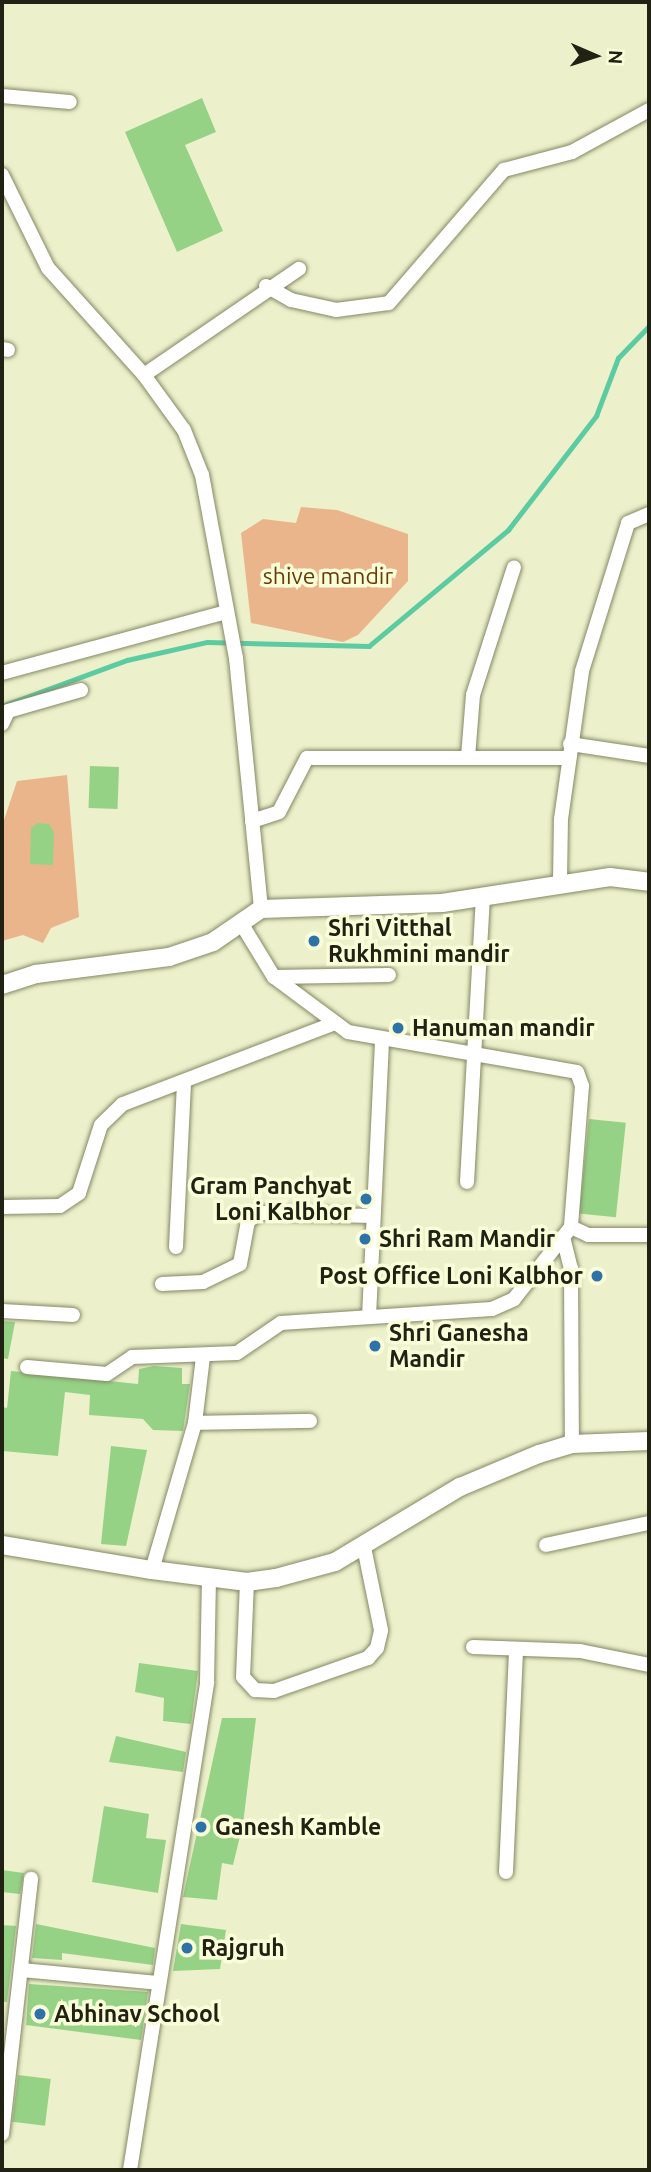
<!DOCTYPE html>
<style>
body{margin:0}
#map{position:relative;width:651px;height:2172px;overflow:hidden;background:#ecf1cb;font-family:Ubuntu,sans-serif}
div>[style]{position:absolute}
.green>*{inset:0;background:#ebb58b}
.stream>*{height:4.5px;margin:-2.25px;padding:0 2.25px;transform-origin:2.25px;border-radius:2.25px;background:#5ccba1}
.building>*{inset:0;background:#96d286;transform-origin:0 0}
.roads{filter:drop-shadow(0 0 2px #848865) drop-shadow(0 0 2px #848865)}
.minor>*{height:14px;margin:-7px;padding:0 7px;transform-origin:7px;border-radius:7px;background:#fff}
.tertiary>*{height:18px;margin:-9px;padding:0 9px;transform-origin:9px;border-radius:9px;background:#fff}
.dots>*{width:19px;height:19px;translate:-50% -50%;box-sizing:border-box;border:4px solid #fafed8;border-radius:50%}
span{translate:-50% -50%;white-space:nowrap;text-align:center;line-height:1.15;-webkit-text-stroke:7px #fafed8;paint-order:stroke}
.park-label{font-size:23px;color:#6a3a06}
.poi-label{font-size:23px;color:#212214;font-weight:700}
.left{translate:0 -50%;text-align:left}
.right{translate:-100% -50%;text-align:right}
.frame{position:absolute;inset:0;border:4px solid #212214;pointer-events:none}
.north{position:absolute;left:560px;top:21px;width:70px;height:70px;-webkit-text-stroke:5px #fafed8;paint-order:stroke;rotate:93deg;font-size:19px;font-weight:700;line-height:28px;text-align:center;color:#212214}
.north::after{content:'';display:block;margin:auto;width:24px;height:32px;background:#212214;clip-path:polygon(50% 0,100% 100%,50% 72%,0 100%)}
</style>
<div id="map">
<div class="green">
<div style="clip-path:polygon(301px 507px,337px 510px,408px 534px,408px 581px,358px 635px,343px 642px,251px 623px,241px 533px,263px 519px,296px 523px)"></div>
<div style="clip-path:polygon(67px 775px,79px 917px,51px 928px,43px 943px,23px 935px,2px 941px,2px 826px,17px 781px)"></div>
</div>
<div class="stream">
<div style="left:2px;top:706px;width:133px;rotate:-20.2deg"></div>
<div style="left:127px;top:660px;width:82px;rotate:-12.7deg"></div>
<div style="left:207px;top:642px;width:162px;rotate:1.4deg"></div>
<div style="left:369px;top:646px;width:181px;rotate:-39.8deg"></div>
<div style="left:508px;top:530px;width:144px;rotate:-52.3deg"></div>
<div style="left:596px;top:416px;width:62px;rotate:-69.2deg"></div>
<div style="left:618px;top:358px;width:45px;rotate:-45.9deg"></div>
</div>
<div class="building">
<div style="clip-path:polygon(202px 98px,216px 132px,185px 145px,223px 231px,177px 252px,125px 132px)"></div>
<div style="left:90px;top:766px;width:29px;height:42px;rotate:2deg"></div>
<div style="clip-path:polygon(38px 823px,49px 824px,54px 832px,53px 865px,30px 864px,31px 828px)"></div>
<div style="left:589px;top:1119px;width:37px;height:95px;rotate:6deg"></div>
<div style="clip-path:polygon(2px 1321px,15px 1322px,8px 1359px,2px 1358px)"></div>
<div style="clip-path:polygon(154px 1366px,182px 1368px,182px 1384px,190px 1384px,183px 1431px,153px 1430px,143px 1419px,89px 1415px,90px 1395px,65px 1392px,58px 1456px,2px 1451px,2px 1407px,7px 1408px,11px 1371px,138px 1384px,139px 1369px)"></div>
<div style="clip-path:polygon(111px 1446px,147px 1450px,126px 1546px,101px 1544px)"></div>
<div style="clip-path:polygon(139px 1663px,198px 1671px,191px 1724px,163px 1721px,164px 1698px,135px 1692px)"></div>
<div style="clip-path:polygon(222px 1718px,256px 1718px,243px 1824px,233px 1865px,222px 1863px,217px 1900px,183px 1897px)"></div>
<div style="clip-path:polygon(116px 1736px,186px 1752px,183px 1772px,109px 1762px)"></div>
<div style="clip-path:polygon(104px 1806px,149px 1814px,146px 1838px,166px 1840px,158px 1893px,92px 1882px)"></div>
<div style="clip-path:polygon(2px 1870px,24px 1873px,20px 1894px,2px 1892px)"></div>
<div style="clip-path:polygon(36px 1924px,155px 1948px,153px 1965px,62px 1953px,62px 1960px,32px 1958px)"></div>
<div style="clip-path:polygon(181px 1924px,226px 1930px,220px 1969px,173px 1971px)"></div>
<div style="clip-path:polygon(2px 1925px,16px 1926px,7px 2002px,2px 2002px)"></div>
<div style="clip-path:polygon(29px 1984px,148px 1992px,141px 2040px,26px 2025px)"></div>
<div style="left:18px;top:2075px;width:33px;height:47px;rotate:7deg"></div>
</div>
<div class="roads">
<div class="minor">
<div style="left:2px;top:96px;width:68px;rotate:5deg"></div>
<div style="left:2px;top:175px;width:104px;rotate:63.7deg"></div>
<div style="left:48px;top:268px;width:144px;rotate:48.1deg"></div>
<div style="left:144px;top:375px;width:68px;rotate:54deg"></div>
<div style="left:184px;top:430px;width:48px;rotate:68.2deg"></div>
<div style="left:202px;top:475px;width:186px;rotate:79.5deg"></div>
<div style="left:236px;top:658px;width:252px;rotate:84.3deg"></div>
<div style="left:266px;top:286px;width:29px;rotate:29deg"></div>
<div style="left:291px;top:300px;width:46px;rotate:12.5deg"></div>
<div style="left:336px;top:310px;width:53px;rotate:-7.5deg"></div>
<div style="left:389px;top:303px;width:176px;rotate:-49.2deg"></div>
<div style="left:504px;top:170px;width:70px;rotate:-14.8deg"></div>
<div style="left:572px;top:152px;width:88px;rotate:-28.6deg"></div>
<div style="left:2px;top:349px;width:6px;rotate:9deg"></div>
<div style="left:144px;top:375px;width:188px;rotate:-34.4deg"></div>
<div style="left:2px;top:673px;width:233px;rotate:-15.2deg"></div>
<div style="left:2px;top:724px;width:14px;rotate:-65deg"></div>
<div style="left:8px;top:711px;width:76px;rotate:-16deg"></div>
<div style="left:570px;top:744px;width:80px;rotate:8.6deg"></div>
<div style="left:468px;top:757px;width:62px;rotate:-85.4deg"></div>
<div style="left:473px;top:695px;width:134px;rotate:-72.2deg"></div>
<div style="left:252px;top:821px;width:28px;rotate:-18deg"></div>
<div style="left:279px;top:812px;width:61px;rotate:-62.6deg"></div>
<div style="left:307px;top:758px;width:260px"></div>
<div style="left:560px;top:881px;width:62px;rotate:-89.1deg"></div>
<div style="left:561px;top:819px;width:149px;rotate:-81.9deg"></div>
<div style="left:582px;top:671px;width:155px;rotate:-72.7deg"></div>
<div style="left:628px;top:523px;width:23px;rotate:-23deg"></div>
<div style="left:241px;top:923px;width:63px;rotate:58.6deg"></div>
<div style="left:274px;top:977px;width:92px;rotate:36.6deg"></div>
<div style="left:348px;top:1032px;width:232px;rotate:9.9deg"></div>
<div style="left:577px;top:1072px;width:15px;rotate:70deg"></div>
<div style="left:582px;top:1086px;width:141px;rotate:94.5deg"></div>
<div style="left:571px;top:1227px;width:19px;rotate:25deg"></div>
<div style="left:588px;top:1235px;width:61px"></div>
<div style="left:274px;top:977px;width:115px;rotate:-1deg"></div>
<div style="left:467px;top:1182px;width:284px;rotate:-86.8deg"></div>
<div style="left:2px;top:1207px;width:58px;rotate:-1deg"></div>
<div style="left:60px;top:1206px;width:23px;rotate:-34deg"></div>
<div style="left:79px;top:1193px;width:71px;rotate:-72.1deg"></div>
<div style="left:101px;top:1125px;width:30px;rotate:-44deg"></div>
<div style="left:123px;top:1104px;width:225px;rotate:-20.9deg"></div>
<div style="left:563px;top:1237px;width:32px;rotate:76deg"></div>
<div style="left:571px;top:1268px;width:176px;rotate:89.7deg"></div>
<div style="left:176px;top:1247px;width:164px;rotate:-87.2deg"></div>
<div style="left:162px;top:1284px;width:41px;rotate:-2.8deg"></div>
<div style="left:203px;top:1282px;width:41px;rotate:-25.9deg"></div>
<div style="left:240px;top:1264px;width:44px;rotate:-79.5deg"></div>
<div style="left:248px;top:1221px;width:14px;rotate:-34deg"></div>
<div style="left:260px;top:1213px;width:113px;rotate:1.5deg"></div>
<div style="left:2px;top:1311px;width:71px;rotate:3.2deg"></div>
<div style="left:369px;top:1317px;width:275px;rotate:-87.3deg"></div>
<div style="left:27px;top:1367px;width:80px;rotate:5deg"></div>
<div style="left:107px;top:1374px;width:30px;rotate:-34deg"></div>
<div style="left:132px;top:1357px;width:105px;rotate:-2.2deg"></div>
<div style="left:237px;top:1353px;width:53px;rotate:-34.3deg"></div>
<div style="left:281px;top:1323px;width:211px;rotate:-3.8deg"></div>
<div style="left:492px;top:1309px;width:24px;rotate:-24deg"></div>
<div style="left:514px;top:1299px;width:92px;rotate:-51.6deg"></div>
<div style="left:195px;top:1423px;width:115px;rotate:-1deg"></div>
<div style="left:546px;top:1545px;width:105px;rotate:-12.1deg"></div>
<div style="left:152px;top:1570px;width:153px;rotate:-73.7deg"></div>
<div style="left:195px;top:1423px;width:66px;rotate:-83.1deg"></div>
<div style="left:247px;top:1582px;width:95px;rotate:92.4deg"></div>
<div style="left:243px;top:1677px;width:18px;rotate:47deg"></div>
<div style="left:255px;top:1690px;width:19px;rotate:3deg"></div>
<div style="left:274px;top:1691px;width:100px;rotate:-19.3deg"></div>
<div style="left:368px;top:1658px;width:13px;rotate:-48deg"></div>
<div style="left:377px;top:1648px;width:18px;rotate:-77deg"></div>
<div style="left:381px;top:1630px;width:85px;rotate:-101.6deg"></div>
<div style="left:473px;top:1647px;width:107px;rotate:2.1deg"></div>
<div style="left:580px;top:1651px;width:70px;rotate:11.5deg"></div>
<div style="left:506px;top:1872px;width:223px;rotate:-87.4deg"></div>
<div style="left:21px;top:1970px;width:138px;rotate:5.4deg"></div>
<div style="left:2px;top:2134px;width:257px;rotate:-83.5deg"></div>
<div style="left:130px;top:2170px;width:494px;rotate:-81deg"></div>
<div style="left:207px;top:1682px;width:105px;rotate:-88.9deg"></div>
</div>
<div class="tertiary">
<div style="left:2px;top:985px;width:36px;rotate:-18deg"></div>
<div style="left:36px;top:974px;width:134px;rotate:-7.3deg"></div>
<div style="left:169px;top:957px;width:46px;rotate:-18.8deg"></div>
<div style="left:213px;top:942px;width:58px;rotate:-34.5deg"></div>
<div style="left:261px;top:909px;width:181px;rotate:-1.9deg"></div>
<div style="left:442px;top:903px;width:170px;rotate:-8.8deg"></div>
<div style="left:610px;top:877px;width:39px;rotate:7deg"></div>
<div style="left:2px;top:1545px;width:152px;rotate:9.5deg"></div>
<div style="left:152px;top:1570px;width:96px;rotate:7.2deg"></div>
<div style="left:247px;top:1582px;width:29px;rotate:-8deg"></div>
<div style="left:276px;top:1578px;width:61px;rotate:-15.2deg"></div>
<div style="left:335px;top:1562px;width:146px;rotate:-31deg"></div>
<div style="left:460px;top:1487px;width:86px;rotate:-22.7deg"></div>
<div style="left:539px;top:1454px;width:34px;rotate:-17deg"></div>
<div style="left:572px;top:1444px;width:77px;rotate:-2.2deg"></div>
</div>
</div>
<div class="dots">
<div style="left:314px;top:941px;background:#2e73a8"></div>
<div style="left:398px;top:1028px;background:#2e73a8"></div>
<div style="left:366px;top:1199px;background:#2e73a8"></div>
<div style="left:365px;top:1239px;background:#2e73a8"></div>
<div style="left:597px;top:1276px;background:#2e73a8"></div>
<div style="left:375px;top:1346px;background:#2e73a8"></div>
<div style="left:201px;top:1827px;background:#2e73a8"></div>
<div style="left:187px;top:1948px;background:#2e73a8"></div>
<div style="left:40px;top:2014px;background:#2e73a8"></div>
</div>
<div class="park-label">
<span style="left:328px;top:576px">shive mandir</span>
</div>
<div class="poi-label">
<span class="left" style="left:328px;top:941px">Shri Vitthal<br>Rukhmini mandir</span>
<span class="left" style="left:412px;top:1028px">Hanuman mandir</span>
<span class="right" style="left:352px;top:1199px">Gram Panchyat<br>Loni Kalbhor</span>
<span class="left" style="left:379px;top:1239px">Shri Ram Mandir</span>
<span class="right" style="left:583px;top:1276px">Post Office Loni Kalbhor</span>
<span class="left" style="left:389px;top:1346px">Shri Ganesha<br>Mandir</span>
<span class="left" style="left:215px;top:1827px">Ganesh Kamble</span>
<span class="left" style="left:201px;top:1948px">Rajgruh</span>
<span class="left" style="left:54px;top:2014px">Abhinav School</span>
</div>
<div class="frame"></div>
<div class="north">N</div>
</div>
